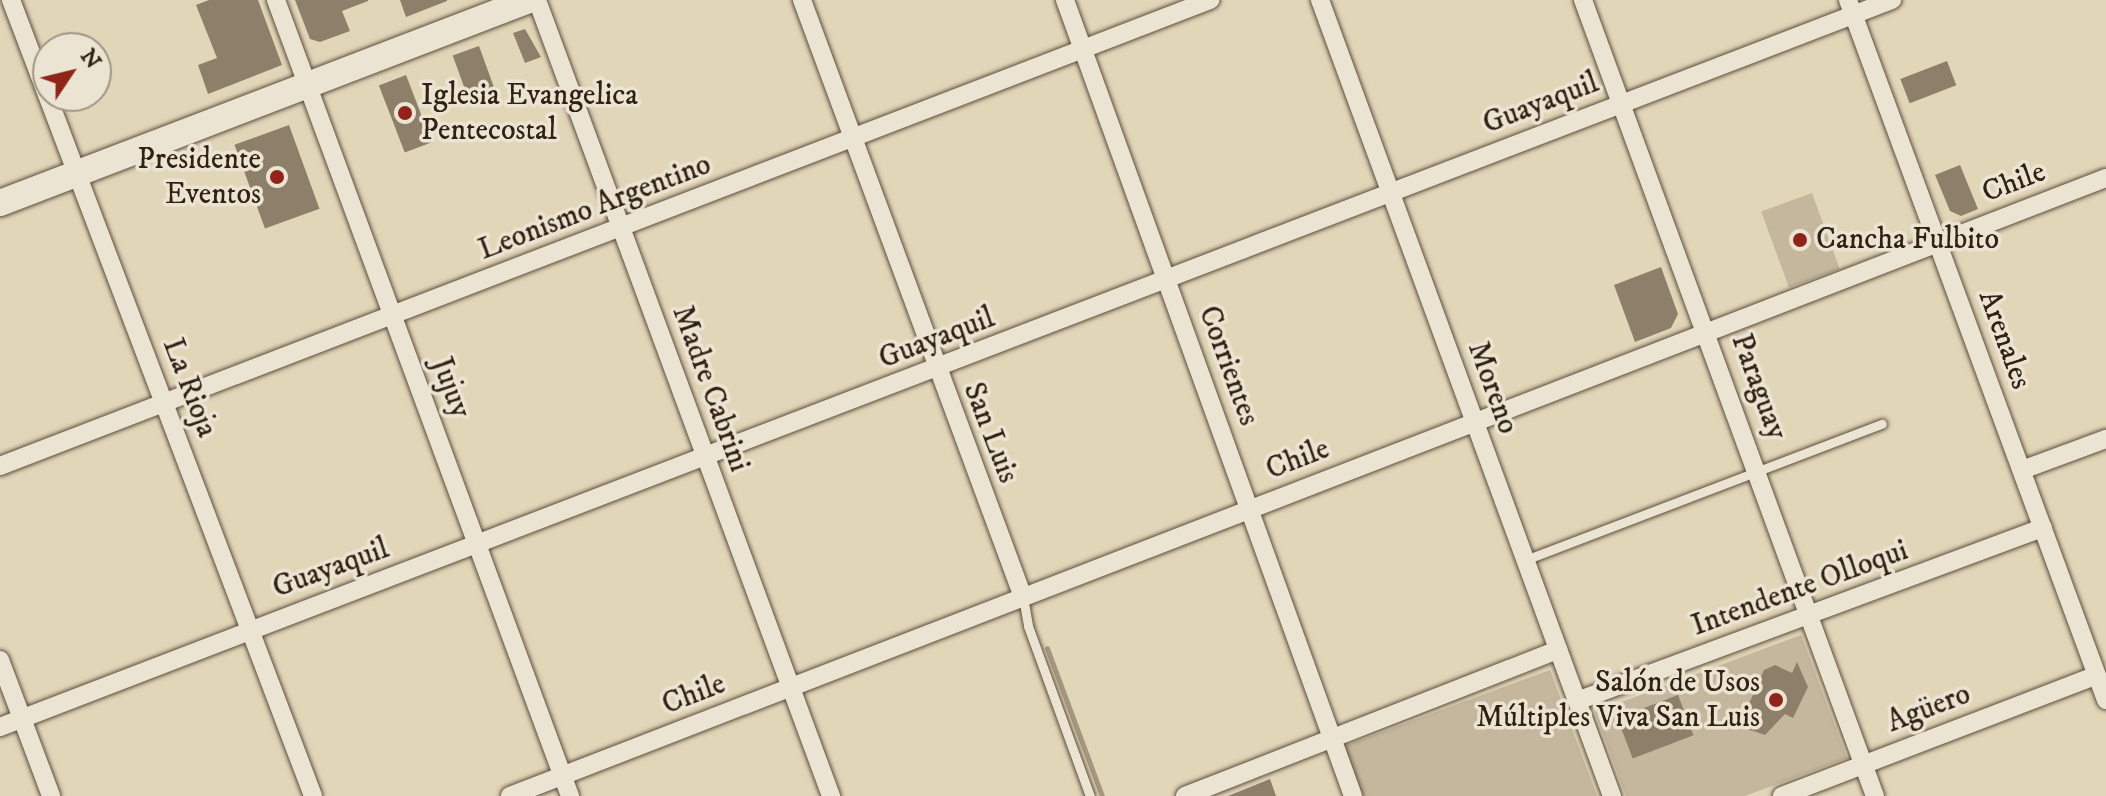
<!DOCTYPE html>
<meta charset="utf-8">
<style>
body{margin:0}
#map{position:relative;width:2106px;height:796px;overflow:hidden;background:#e2d6b9;font-family:"IM FELL DW Pica",serif}
div>[style]{position:absolute}
.green>*{inset:0;background:#c4b79d;transform-origin:0 0}
.stream>*{height:5px;margin:-2.5px;padding:0 2.5px;transform-origin:2.5px;border-radius:2.5px;background:#a69880}
.building>*{inset:0;background:#8d7f69;transform-origin:0 0}
.roads{filter:drop-shadow(0 0 2px #5d4e3c) drop-shadow(0 0 2px #5d4e3c)}
.service>*{height:9px;margin:-4.5px;padding:0 4.5px;transform-origin:4.5px;border-radius:4.5px;background:#ece4d2}
.minor>*{height:18px;margin:-9px;padding:0 9px;transform-origin:9px;border-radius:9px;background:#ece4d2}
.secondary>*{height:26px;margin:-13px;padding:0 13px;transform-origin:13px;border-radius:13px;background:#ece4d2}
.dots>*{width:22px;height:22px;translate:-50% -50%;box-sizing:border-box;border:4px solid #ece4d2;border-radius:50%}
span{translate:-50% -50%;white-space:nowrap;text-align:center;line-height:1.15;-webkit-text-stroke:7px #ece4d2;paint-order:stroke}
.poi-label{font-size:30px;color:#312112}
.left{translate:0 -50%;text-align:left}
.right{translate:-100% -50%;text-align:right}
.street-label{font-size:30px;color:#312112}
.north{position:absolute;left:32px;top:32px;width:80px;height:80px;box-sizing:border-box;background:#ece4d2;border:2px solid #a19685;border-radius:50%;rotate:55deg;font-size:22px;font-weight:700;line-height:32px;text-align:center;color:#312112}
.north::after{content:'';display:block;margin:auto;width:28px;height:36px;background:#8f2418;clip-path:polygon(50% 0,100% 100%,50% 72%,0 100%)}
</style>
<div id="map">
<div class="green">
<div style="left:1812px;top:193px;width:81px;height:54px;rotate:70deg"></div>
<div style="clip-path:polygon(1801px 635px,1847px 758px,1745px 796px,1626px 796px,1595px 712px)"></div>
<div style="clip-path:polygon(1550px 670px,1597px 796px,1363px 796px,1344px 746px)"></div>
</div>
<div class="stream">
<div style="left:1047px;top:648px;width:158px;rotate:69.6deg"></div>
</div>
<div class="building">
<div style="clip-path:polygon(209px 0,258px 0,282px 65px,208px 94px,198px 65px,217px 58px,196px 5px)"></div>
<div style="clip-path:polygon(295px 0,368px 0,368px 1px,342px 11px,350px 31px,320px 42px,310px 39px)"></div>
<div style="clip-path:polygon(400px 0,447px 0,447px 1px,406px 17px)"></div>
<div style="clip-path:polygon(525px 29px,541px 57px,525px 63px,513px 33px)"></div>
<div style="left:479px;top:46px;width:47px;height:28px;rotate:70deg"></div>
<div style="left:1947px;top:61px;width:26px;height:50px;rotate:69deg"></div>
<div style="left:406px;top:75px;width:72px;height:29px;rotate:69deg"></div>
<div style="left:289px;top:125px;width:89px;height:58px;rotate:70deg"></div>
<div style="clip-path:polygon(1960px 165px,1978px 209px,1961px 216px,1950px 211px,1935px 175px)"></div>
<div style="clip-path:polygon(1661px 267px,1678px 314px,1671px 328px,1635px 342px,1614px 285px)"></div>
<div style="clip-path:polygon(1797px 662px,1808px 687px,1793px 718px,1785px 714px,1765px 735px,1739px 726px,1764px 670px,1775px 665px,1792px 673px)"></div>
<div style="left:1678px;top:695px;width:43px;height:65px;rotate:69deg"></div>
<div style="clip-path:polygon(1270px 779px,1276px 796px,1228px 796px)"></div>
</div>
<div class="roads">
<div class="service">
<div style="left:1525px;top:560px;width:382px;rotate:-20.9deg"></div>
<div style="left:1023px;top:597px;width:29px;rotate:80deg"></div>
<div style="left:1028px;top:626px;width:181px;rotate:70deg"></div>
</div>
<div class="minor">
<div style="left:11px;top:0;width:851px;rotate:69.22deg"></div>
<div style="left:276px;top:0;width:849px;rotate:69.73deg"></div>
<div style="left:537px;top:0;width:849px;rotate:69.73deg"></div>
<div style="left:802px;top:0;width:637px;rotate:69.69deg"></div>
<div style="left:1065px;top:0;width:846px;rotate:70.11deg"></div>
<div style="left:1320px;top:0;width:848px;rotate:69.86deg"></div>
<div style="left:1583px;top:0;width:848px;rotate:69.86deg"></div>
<div style="left:1848px;top:0;width:746px;rotate:69.77deg"></div>
<div style="left:0;top:466px;width:1297px;rotate:-21.06deg"></div>
<div style="left:2022px;top:470px;width:90px;rotate:-20.3deg"></div>
<div style="left:0;top:660px;width:145px;rotate:69.4deg"></div>
<div style="left:1577px;top:701px;width:497px;rotate:-20.4deg"></div>
<div style="left:0;top:727px;width:2027px;rotate:-21.02deg"></div>
<div style="left:510px;top:796px;width:1711px;rotate:-21.17deg"></div>
<div style="left:1185px;top:796px;width:401px;rotate:-21.4deg"></div>
<div style="left:1782px;top:796px;width:337px;rotate:-21deg"></div>
</div>
<div class="secondary">
<div style="left:0;top:203px;width:567px;rotate:-20.99deg"></div>
</div>
</div>
<div class="dots">
<div style="left:405px;top:113px;background:#8f2418"></div>
<div style="left:277px;top:177px;background:#8f2418"></div>
<div style="left:1800px;top:240px;background:#8f2418"></div>
<div style="left:1776px;top:700px;background:#8f2418"></div>
</div>
<div class="poi-label">
<span class="left" style="left:421px;top:113px">Iglesia Evangelica<br>Pentecostal</span>
<span class="right" style="left:261px;top:177px">Presidente<br>Eventos</span>
<span class="left" style="left:1816px;top:240px">Cancha Fulbito</span>
<span class="right" style="left:1760px;top:700px">Salón de Usos<br>Múltiples Viva San Luis</span>
</div>
<div class="street-label">
<span style="left:1541px;top:104px;rotate:-21deg">Guayaquil</span>
<span style="left:2014px;top:183px;rotate:-21deg">Chile</span>
<span style="left:595px;top:208px;rotate:-21deg">Leonismo Argentino</span>
<span style="left:937px;top:339px;rotate:-21deg">Guayaquil</span>
<span style="left:2004px;top:340px;rotate:70deg">Arenales</span>
<span style="left:1228px;top:366px;rotate:70deg">Corrientes</span>
<span style="left:1758px;top:387px;rotate:70deg">Paraguay</span>
<span style="left:189px;top:388px;rotate:69deg">La Rioja</span>
<span style="left:450px;top:388px;rotate:70deg">Jujuy</span>
<span style="left:1492px;top:388px;rotate:70deg">Moreno</span>
<span style="left:710px;top:389px;rotate:70deg">Madre Cabrini</span>
<span style="left:990px;top:433px;rotate:69deg">San Luis</span>
<span style="left:1298px;top:460px;rotate:-21deg">Chile</span>
<span style="left:331px;top:569px;rotate:-20deg">Guayaquil</span>
<span style="left:1800px;top:589px;rotate:-20deg">Intendente Olloqui</span>
<span style="left:694px;top:695px;rotate:-21deg">Chile</span>
<span style="left:1929px;top:709px;rotate:-21deg">Agüero</span>
</div>
<div class="north">N</div>
</div>
